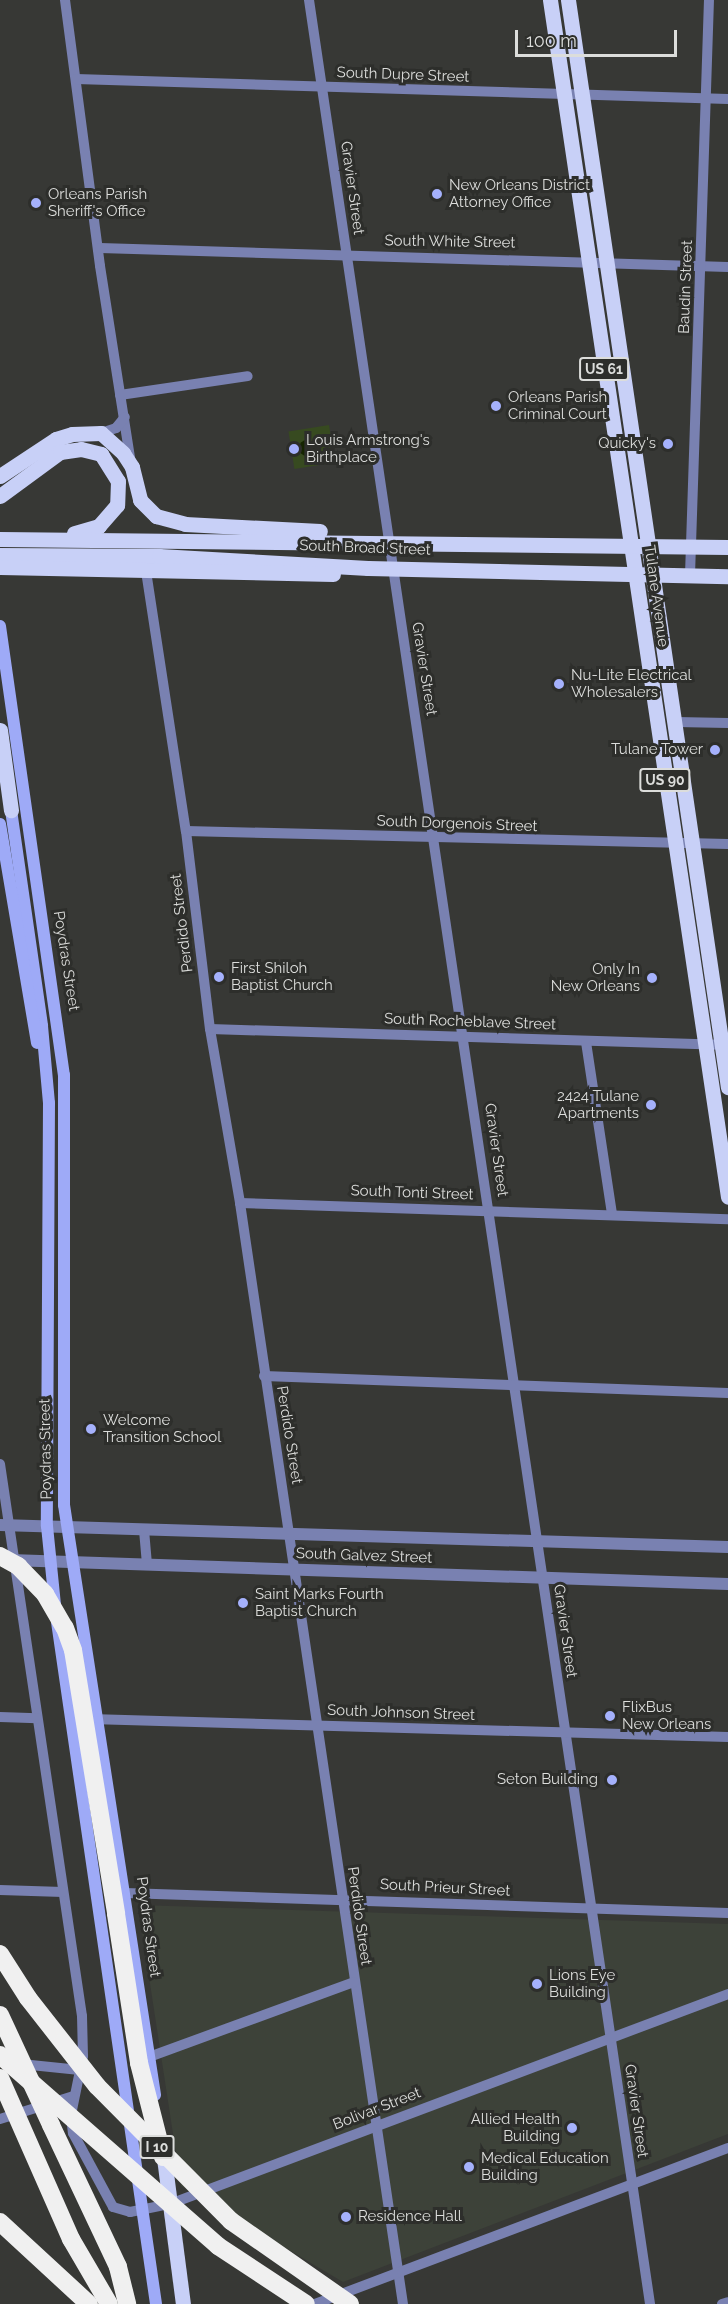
<!DOCTYPE html>
<style>
body{margin:0}
#map{position:relative;width:728px;height:2304px;overflow:hidden;background:#373835;font-family:Raleway,sans-serif}
div>[style]{position:absolute}
.built>*{inset:0;background:#3d4239}
.green>*{inset:0;background:#374a20;transform-origin:0 0}
.water>*{inset:0;background:#152401}
.round{border-radius:50%}
.minor>*{height:10px;margin:-5px;padding:0 5px;transform-origin:5px;border-radius:5px;background:#7981b1}
.tertiary>*{height:12px;margin:-6px;padding:0 6px;transform-origin:6px;border-radius:6px;background:#7981b1}
.secondary>*{height:12px;margin:-6px;padding:0 6px;transform-origin:6px;border-radius:6px;background:#9eaaf7}
.primary>*{height:15px;margin:-7.5px;padding:0 7.5px;transform-origin:7.5px;border-radius:7.5px;background:#c8d0f7}
.motorway>*{height:18px;margin:-9px;padding:0 9px;transform-origin:9px;border-radius:9px;background:#f0f0f0}
.motorway-bridge>*{height:18px;margin:-9px;padding:0 9px;transform-origin:9px;border-radius:9px;background:#f0f0f0}
.dots>*{width:16px;height:16px;translate:-50% -50%;box-sizing:border-box;border:3px solid #2d2e2b;border-radius:50%}
span{translate:-50% -50%;white-space:nowrap;text-align:center;line-height:1.15;-webkit-text-stroke:6px #2d2e2b;paint-order:stroke}
.shield-label span{padding:2px 4px;background:#2d2e2b;border:2px solid;border-radius:4px;-webkit-text-stroke-width:0}
.shield-label{font-size:14px;color:#dcdddb;font-weight:700}
.street-label{font-size:15px;color:#dcdddb}
.poi-label{font-size:15px;color:#dcdddb}
.left{translate:0 -50%;text-align:left}
.right{translate:-100% -50%;text-align:right}
.scale{position:absolute;left:515px;top:30px;width:162px;height:27px;box-sizing:border-box;border:3px solid #dcdddb;border-top:0;padding-left:8px;font-size:18px;line-height:21px;white-space:nowrap;color:#dcdddb;-webkit-text-stroke:4px #2d2e2b;paint-order:stroke}
</style>
<div id="map">
<div class="built">
<div style="clip-path:polygon(138px 1905px,728px 1924px,728px 2134px,343px 2282px,181px 2186px)"></div>
</div>
<div class="green">
<div style="left:329px;top:425px;width:38px;height:41px;rotate:81deg"></div>
</div>
<div class="water">
<div class="round" style="left:299px;top:440px;width:16px;height:16px"></div>
</div>
<div class="minor">
<div style="left:65px;top:0;width:268px;rotate:82.5deg"></div>
<div style="left:100px;top:266px;width:199px;rotate:81.1deg"></div>
<div style="left:309px;top:0;width:2329px;rotate:81.58deg"></div>
<div style="left:76px;top:79px;width:652px;rotate:1.76deg"></div>
<div style="left:100px;top:248px;width:628px;rotate:1.73deg"></div>
<div style="left:120px;top:395px;width:129px;rotate:-8.4deg"></div>
<div style="left:101px;top:433px;width:16px;rotate:-18deg"></div>
<div style="left:116px;top:428px;width:14px;rotate:-51deg"></div>
<div style="left:146px;top:571px;width:263px;rotate:81.3deg"></div>
<div style="left:186px;top:831px;width:199px;rotate:83.1deg"></div>
<div style="left:210px;top:1029px;width:177px;rotate:80.2deg"></div>
<div style="left:240px;top:1203px;width:1113px;rotate:81.58deg"></div>
<div style="left:690px;top:575px;width:575px;rotate:-88.11deg"></div>
<div style="left:676px;top:722px;width:52px;rotate:1.1deg"></div>
<div style="left:186px;top:831px;width:542px;rotate:1.37deg"></div>
<div style="left:210px;top:1029px;width:518px;rotate:1.77deg"></div>
<div style="left:586px;top:1042px;width:174px;rotate:81.4deg"></div>
<div style="left:240px;top:1203px;width:488px;rotate:1.9deg"></div>
<div style="left:264px;top:1376px;width:464px;rotate:2.1deg"></div>
<div style="left:0;top:1464px;width:558px;rotate:81.55deg"></div>
<div style="left:82px;top:2016px;width:40px;rotate:88.6deg"></div>
<div style="left:83px;top:2056px;width:60px;rotate:101.5deg"></div>
<div style="left:71px;top:2115px;width:18px;rotate:84deg"></div>
<div style="left:73px;top:2133px;width:84px;rotate:61.6deg"></div>
<div style="left:113px;top:2207px;width:18px;rotate:16deg"></div>
<div style="left:130px;top:2212px;width:41px;rotate:-11.3deg"></div>
<div style="left:170px;top:2204px;width:596px;rotate:-20.62deg"></div>
<div style="left:144px;top:1530px;width:34px;rotate:85deg"></div>
<div style="left:0;top:1717px;width:37px;rotate:2deg"></div>
<div style="left:90px;top:1719px;width:638px;rotate:1.62deg"></div>
<div style="left:0;top:1890px;width:63px;rotate:1.8deg"></div>
<div style="left:125px;top:1893px;width:603px;rotate:1.9deg"></div>
<div style="left:149px;top:2057px;width:218px;rotate:-20.1deg"></div>
<div style="left:21px;top:2064px;width:59px;rotate:5.8deg"></div>
<div style="left:0;top:2119px;width:77px;rotate:-17.3deg"></div>
<div style="left:315px;top:2304px;width:441px;rotate:-20.7deg"></div>
<div style="left:722px;top:2304px;width:6px;rotate:-18deg"></div>
</div>
<div class="tertiary">
<div style="left:0;top:1525px;width:728px;rotate:1.73deg"></div>
<div style="left:10px;top:1560px;width:718px;rotate:1.91deg"></div>
</div>
<div class="secondary">
<div style="left:0;top:626px;width:454px;rotate:81.9deg"></div>
<div style="left:64px;top:1075px;width:430px;rotate:90deg"></div>
<div style="left:64px;top:1505px;width:597px;rotate:81.23deg"></div>
<div style="left:11px;top:810px;width:218px;rotate:81.8deg"></div>
<div style="left:42px;top:1026px;width:77px;rotate:84.8deg"></div>
<div style="left:49px;top:1103px;width:423px;rotate:90.3deg"></div>
<div style="left:47px;top:1526px;width:79px;rotate:84.2deg"></div>
<div style="left:0;top:824px;width:222px;rotate:80.4deg"></div>
<div style="left:57px;top:1622px;width:689px;rotate:81.74deg"></div>
</div>
<div class="primary">
<div style="left:550px;top:0;width:1210px;rotate:81.54deg"></div>
<div style="left:568px;top:0;width:1099px;rotate:81.63deg"></div>
<div style="left:0;top:476px;width:67px;rotate:-33.5deg"></div>
<div style="left:56px;top:439px;width:17px;rotate:-17deg"></div>
<div style="left:72px;top:434px;width:29px;rotate:-2deg"></div>
<div style="left:101px;top:433px;width:30px;rotate:42deg"></div>
<div style="left:123px;top:453px;width:17px;rotate:57deg"></div>
<div style="left:132px;top:467px;width:34px;rotate:76deg"></div>
<div style="left:140px;top:500px;width:23px;rotate:45deg"></div>
<div style="left:156px;top:516px;width:30px;rotate:15deg"></div>
<div style="left:185px;top:524px;width:135px;rotate:3deg"></div>
<div style="left:0;top:496px;width:74px;rotate:-36.3deg"></div>
<div style="left:60px;top:452px;width:21px;rotate:-8deg"></div>
<div style="left:81px;top:449px;width:21px;rotate:14deg"></div>
<div style="left:101px;top:454px;width:32px;rotate:58deg"></div>
<div style="left:118px;top:481px;width:24px;rotate:92deg"></div>
<div style="left:117px;top:505px;width:28px;rotate:131deg"></div>
<div style="left:99px;top:526px;width:26px;rotate:164deg"></div>
<div style="left:0;top:539px;width:728px;rotate:0.63deg"></div>
<div style="left:0;top:555px;width:159px;rotate:0.4deg"></div>
<div style="left:159px;top:556px;width:209px;rotate:3.3deg"></div>
<div style="left:368px;top:568px;width:360px;rotate:1.3deg"></div>
<div style="left:0;top:567px;width:333px;rotate:1.2deg"></div>
<div style="left:0;top:730px;width:81px;rotate:82.2deg"></div>
<div style="left:164px;top:2158px;width:147px;rotate:82.6deg"></div>
</div>
<div class="motorway">
<div style="left:116px;top:1914px;width:151px;rotate:81.2deg"></div>
<div style="left:139px;top:2063px;width:97px;rotate:75.7deg"></div>
<div style="left:51px;top:2125px;width:157px;rotate:64.7deg"></div>
<div style="left:118px;top:2267px;width:38px;rotate:76deg"></div>
<div style="left:0;top:2222px;width:121px;rotate:42.7deg"></div>
</div>
<div class="motorway-bridge">
<div style="left:0;top:1556px;width:21px;rotate:29deg"></div>
<div style="left:18px;top:1566px;width:39px;rotate:46deg"></div>
<div style="left:45px;top:1594px;width:39px;rotate:60deg"></div>
<div style="left:65px;top:1628px;width:23px;rotate:70deg"></div>
<div style="left:73px;top:1650px;width:267px;rotate:80.7deg"></div>
<div style="left:0;top:1954px;width:52px;rotate:57.5deg"></div>
<div style="left:28px;top:1998px;width:112px;rotate:51.9deg"></div>
<div style="left:97px;top:2086px;width:190px;rotate:45.2deg"></div>
<div style="left:231px;top:2221px;width:145px;rotate:34.9deg"></div>
<div style="left:0;top:2015px;width:121px;rotate:65.1deg"></div>
<div style="left:0;top:2055px;width:290px;rotate:41.2deg"></div>
<div style="left:218px;top:2246px;width:105px;rotate:33.4deg"></div>
<div style="left:0;top:2078px;width:176px;rotate:66.2deg"></div>
<div style="left:71px;top:2239px;width:75px;rotate:59.7deg"></div>
</div>
<div class="dots">
<div style="left:437px;top:194px;background:#a5b1fc"></div>
<div style="left:36px;top:203px;background:#a5b1fc"></div>
<div style="left:496px;top:406px;background:#a5b1fc"></div>
<div style="left:668px;top:444px;background:#a5b1fc"></div>
<div style="left:294px;top:449px;background:#a5b1fc"></div>
<div style="left:559px;top:684px;background:#a5b1fc"></div>
<div style="left:715px;top:750px;background:#a5b1fc"></div>
<div style="left:219px;top:977px;background:#a5b1fc"></div>
<div style="left:652px;top:978px;background:#a5b1fc"></div>
<div style="left:651px;top:1105px;background:#a5b1fc"></div>
<div style="left:91px;top:1429px;background:#a5b1fc"></div>
<div style="left:243px;top:1603px;background:#a5b1fc"></div>
<div style="left:610px;top:1716px;background:#a5b1fc"></div>
<div style="left:612px;top:1780px;background:#a5b1fc"></div>
<div style="left:537px;top:1984px;background:#a5b1fc"></div>
<div style="left:572px;top:2128px;background:#a5b1fc"></div>
<div style="left:469px;top:2167px;background:#a5b1fc"></div>
<div style="left:346px;top:2217px;background:#a5b1fc"></div>
</div>
<div class="shield-label">
<span style="left:604px;top:369px">US 61</span>
<span style="left:665px;top:780px">US 90</span>
<span style="left:157px;top:2147px">I 10</span>
</div>
<div class="street-label">
<span style="left:403px;top:75px;rotate:2deg">South Dupre Street</span>
<span style="left:352px;top:188px;rotate:82deg">Gravier Street</span>
<span style="left:450px;top:242px;rotate:1deg">South White Street</span>
<span style="left:686px;top:287px;rotate:-88deg">Baudin Street</span>
<span style="left:365px;top:548px;rotate:2deg">South Broad Street</span>
<span style="left:656px;top:596px;rotate:82deg">Tulane Avenue</span>
<span style="left:424px;top:669px;rotate:81deg">Gravier Street</span>
<span style="left:457px;top:824px;rotate:2deg">South Dorgenois Street</span>
<span style="left:182px;top:923px;rotate:-97deg">Perdido Street</span>
<span style="left:66px;top:961px;rotate:81deg">Poydras Street</span>
<span style="left:470px;top:1022px;rotate:2deg">South Rocheblave Street</span>
<span style="left:496px;top:1150px;rotate:82deg">Gravier Street</span>
<span style="left:412px;top:1193px;rotate:2deg">South Tonti Street</span>
<span style="left:289px;top:1435px;rotate:81deg">Perdido Street</span>
<span style="left:46px;top:1449px;rotate:-91deg">Poydras Street</span>
<span style="left:364px;top:1556px;rotate:2deg">South Galvez Street</span>
<span style="left:565px;top:1631px;rotate:82deg">Gravier Street</span>
<span style="left:401px;top:1713px;rotate:2deg">South Johnson Street</span>
<span style="left:445px;top:1888px;rotate:3deg">South Prieur Street</span>
<span style="left:359px;top:1916px;rotate:82deg">Perdido Street</span>
<span style="left:148px;top:1927px;rotate:82deg">Poydras Street</span>
<span style="left:377px;top:2109px;rotate:-21deg">Bolivar Street</span>
<span style="left:636px;top:2111px;rotate:82deg">Gravier Street</span>
</div>
<div class="poi-label">
<span class="left" style="left:449px;top:194px">New Orleans District<br>Attorney Office</span>
<span class="left" style="left:48px;top:203px">Orleans Parish<br>Sheriff's Office</span>
<span class="left" style="left:508px;top:406px">Orleans Parish<br>Criminal Court</span>
<span class="left" style="left:306px;top:449px">Louis Armstrong's<br>Birthplace</span>
<span class="right" style="left:656px;top:444px">Quicky's</span>
<span class="left" style="left:571px;top:684px">Nu-Lite Electrical<br>Wholesalers</span>
<span class="right" style="left:703px;top:750px">Tulane Tower</span>
<span class="left" style="left:231px;top:977px">First Shiloh<br>Baptist Church</span>
<span class="right" style="left:640px;top:978px">Only In<br>New Orleans</span>
<span class="right" style="left:639px;top:1105px">2424 Tulane<br>Apartments</span>
<span class="left" style="left:103px;top:1429px">Welcome<br>Transition School</span>
<span class="left" style="left:255px;top:1603px">Saint Marks Fourth<br>Baptist Church</span>
<span class="left" style="left:622px;top:1716px">FlixBus<br>New Orleans</span>
<span class="right" style="left:598px;top:1780px">Seton Building</span>
<span class="left" style="left:549px;top:1984px">Lions Eye<br>Building</span>
<span class="right" style="left:560px;top:2128px">Allied Health<br>Building</span>
<span class="left" style="left:481px;top:2167px">Medical Education<br>Building</span>
<span class="left" style="left:358px;top:2217px">Residence Hall</span>
</div>
<div class="scale">100 m</div>
</div>
